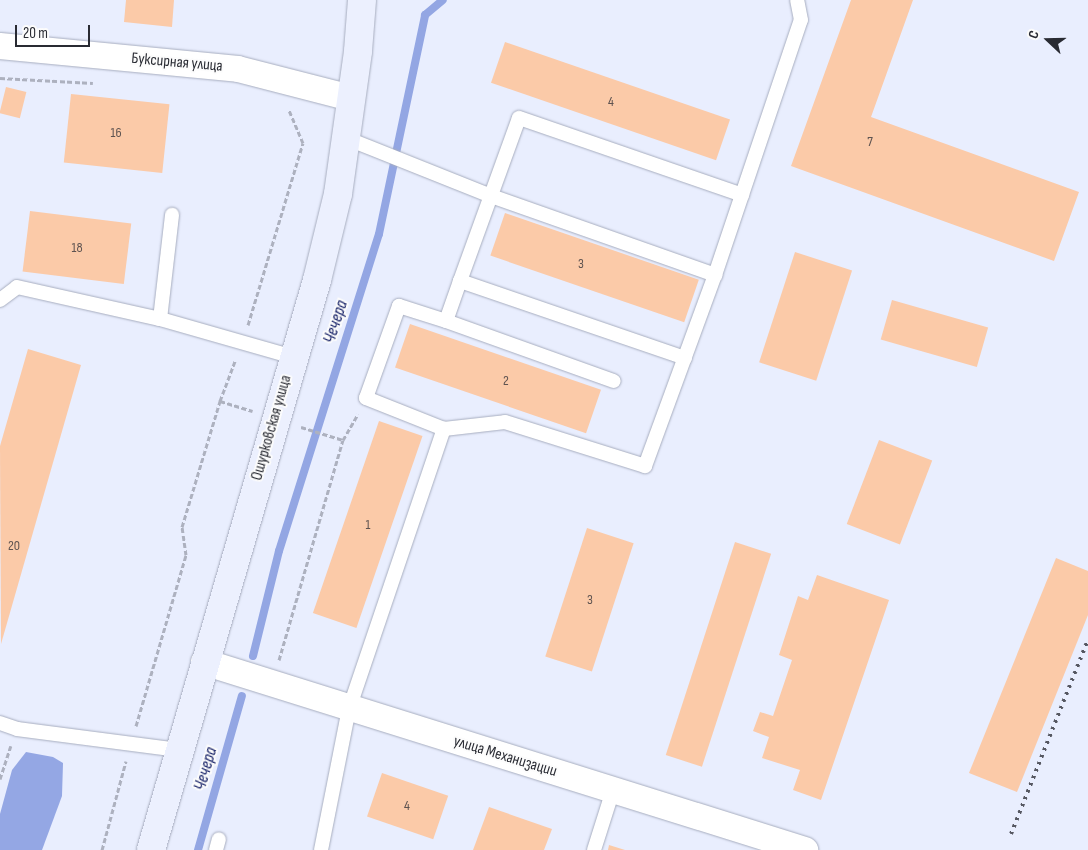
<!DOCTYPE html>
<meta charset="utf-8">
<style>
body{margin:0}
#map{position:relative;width:1088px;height:850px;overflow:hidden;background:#e9eefe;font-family:"Sofia Sans Condensed",sans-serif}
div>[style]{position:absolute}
.forest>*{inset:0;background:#94a7e4}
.stream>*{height:8px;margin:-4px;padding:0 4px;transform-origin:4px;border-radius:4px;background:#93a6e3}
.building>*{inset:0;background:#fbcaa8;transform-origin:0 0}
.path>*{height:3px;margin-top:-1.5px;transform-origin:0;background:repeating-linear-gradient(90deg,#adb1bf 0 5px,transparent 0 7.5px)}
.roads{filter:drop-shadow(0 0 1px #a7adbf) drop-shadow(0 0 1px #a7adbf)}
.lane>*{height:14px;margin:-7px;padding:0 7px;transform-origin:7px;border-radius:7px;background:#fff}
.street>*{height:26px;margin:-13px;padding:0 13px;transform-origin:13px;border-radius:13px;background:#fff}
.secondary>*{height:28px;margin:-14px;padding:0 14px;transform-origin:14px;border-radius:14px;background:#ecf0fe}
.rail>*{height:4px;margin-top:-2px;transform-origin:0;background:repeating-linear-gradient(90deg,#565862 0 2.5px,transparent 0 7.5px)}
span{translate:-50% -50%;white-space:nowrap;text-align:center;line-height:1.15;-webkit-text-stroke:4px #fcfcfc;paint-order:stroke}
.number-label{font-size:14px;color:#5e5350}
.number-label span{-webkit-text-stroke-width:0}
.street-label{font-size:16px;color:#292b33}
.water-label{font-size:18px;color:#1a256a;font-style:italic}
.north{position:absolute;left:1023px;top:15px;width:50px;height:50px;-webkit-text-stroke:4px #fcfcfc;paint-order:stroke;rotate:291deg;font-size:14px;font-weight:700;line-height:20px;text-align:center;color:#292b33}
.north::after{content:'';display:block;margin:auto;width:18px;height:22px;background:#292b33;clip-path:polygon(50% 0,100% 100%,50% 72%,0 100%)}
.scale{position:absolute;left:15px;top:25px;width:75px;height:22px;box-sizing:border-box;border:2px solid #292b33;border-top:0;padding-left:6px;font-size:15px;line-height:18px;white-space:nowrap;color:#292b33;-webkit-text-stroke:4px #fcfcfc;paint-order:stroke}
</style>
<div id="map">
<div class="forest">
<div style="clip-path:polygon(26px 752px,53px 757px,63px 763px,62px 796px,42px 850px,0 850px,0 814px,12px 770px)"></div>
</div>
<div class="stream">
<div style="left:253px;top:656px;width:108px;rotate:-76.1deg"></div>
<div style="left:279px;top:551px;width:332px;rotate:-72.5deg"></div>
<div style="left:379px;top:234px;width:224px;rotate:-78.1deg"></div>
<div style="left:425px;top:15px;width:23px;rotate:-40deg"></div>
<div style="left:198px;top:850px;width:160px;rotate:-74.1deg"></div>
</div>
<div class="building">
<div style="clip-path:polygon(126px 0,174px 0,172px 27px,124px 22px)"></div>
<div style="clip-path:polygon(851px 0,913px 0,871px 117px,1079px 192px,1054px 261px,791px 166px)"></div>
<div style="left:505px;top:42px;width:238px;height:43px;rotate:19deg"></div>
<div style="left:6px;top:87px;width:21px;height:27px;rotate:14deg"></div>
<div style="left:71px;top:94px;width:99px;height:69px;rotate:6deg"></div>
<div style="left:30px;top:211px;width:102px;height:61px;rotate:7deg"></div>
<div style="left:505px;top:213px;width:205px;height:45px;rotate:19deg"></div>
<div style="left:795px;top:252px;width:60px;height:116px;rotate:18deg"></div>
<div style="left:892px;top:300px;width:100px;height:41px;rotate:16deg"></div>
<div style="left:410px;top:324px;width:202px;height:46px;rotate:19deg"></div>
<div style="clip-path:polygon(28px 349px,81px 365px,1px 644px,0 446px)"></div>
<div style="left:379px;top:421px;width:46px;height:203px;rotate:19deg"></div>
<div style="left:879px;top:440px;width:57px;height:90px;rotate:21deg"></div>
<div style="left:587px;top:528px;width:49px;height:135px;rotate:18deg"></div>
<div style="left:735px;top:542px;width:38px;height:224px;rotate:18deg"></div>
<div style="clip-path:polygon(1056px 558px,1088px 571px,1088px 615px,1017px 792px,969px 773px)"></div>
<div style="clip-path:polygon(817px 575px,889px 600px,821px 800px,793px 790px,800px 770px,762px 758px,769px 737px,753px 731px,760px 712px,773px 716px,792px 660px,779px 655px,798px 596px,808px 600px)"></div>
<div style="left:382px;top:773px;width:70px;height:46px;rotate:19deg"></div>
<div style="clip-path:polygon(489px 807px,552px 829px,544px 850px,473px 850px)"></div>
<div style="clip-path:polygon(609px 845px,625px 850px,608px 850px)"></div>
</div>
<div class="path">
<div style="left:0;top:78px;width:93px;rotate:3.1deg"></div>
<div style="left:248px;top:325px;width:190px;rotate:-73.2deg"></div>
<div style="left:303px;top:143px;width:36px;rotate:-113deg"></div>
<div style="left:220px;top:401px;width:34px;rotate:17deg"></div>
<div style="left:301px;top:427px;width:44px;rotate:17.2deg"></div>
<div style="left:279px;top:660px;width:229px;rotate:-73.8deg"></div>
<div style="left:343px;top:440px;width:30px;rotate:-60deg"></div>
<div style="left:136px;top:726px;width:178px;rotate:-73.7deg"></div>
<div style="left:186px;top:555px;width:28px;rotate:-98deg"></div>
<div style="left:182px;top:527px;width:132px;rotate:-73.2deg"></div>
<div style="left:220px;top:401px;width:43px;rotate:-69.4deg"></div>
<div style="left:0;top:779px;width:35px;rotate:-72deg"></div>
<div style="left:102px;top:850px;width:92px;rotate:-74.9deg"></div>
</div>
<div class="roads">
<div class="lane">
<div style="left:346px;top:138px;width:156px;rotate:21.8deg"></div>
<div style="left:491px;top:196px;width:238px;rotate:19.4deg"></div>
<div style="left:460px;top:281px;width:42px;rotate:109.3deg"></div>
<div style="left:446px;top:321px;width:178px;rotate:19.7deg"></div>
<div style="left:0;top:300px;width:21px;rotate:-37deg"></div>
<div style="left:17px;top:287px;width:147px;rotate:12.6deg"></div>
<div style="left:160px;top:319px;width:138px;rotate:15.9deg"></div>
<div style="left:160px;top:319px;width:105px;rotate:-83.4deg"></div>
<div style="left:685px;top:358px;width:238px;rotate:-161.1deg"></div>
<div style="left:460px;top:281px;width:173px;rotate:-70.1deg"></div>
<div style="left:519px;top:118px;width:236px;rotate:19deg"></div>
<div style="left:444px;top:429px;width:84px;rotate:-158.3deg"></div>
<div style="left:366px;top:398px;width:98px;rotate:-70.3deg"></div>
<div style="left:399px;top:306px;width:49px;rotate:17.7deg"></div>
<div style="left:0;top:723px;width:18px;rotate:19deg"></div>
<div style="left:17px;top:729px;width:163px;rotate:7.4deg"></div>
<div style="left:216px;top:850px;width:11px;rotate:-75deg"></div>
<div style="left:321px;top:850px;width:144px;rotate:-78.8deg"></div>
<div style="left:349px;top:709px;width:296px;rotate:-71.3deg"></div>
<div style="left:444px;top:429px;width:61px;rotate:-6.5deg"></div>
<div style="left:505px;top:422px;width:147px;rotate:17.4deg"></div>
<div style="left:645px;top:466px;width:203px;rotate:-69.9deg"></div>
<div style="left:715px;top:275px;width:269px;rotate:-71.4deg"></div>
<div style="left:801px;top:20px;width:20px;rotate:-101deg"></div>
<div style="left:594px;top:850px;width:63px;rotate:-72.4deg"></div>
</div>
<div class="street">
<div style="left:0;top:46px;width:239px;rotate:5.5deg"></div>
<div style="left:238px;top:69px;width:117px;rotate:14.4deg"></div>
<div style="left:204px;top:662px;width:630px;rotate:17.37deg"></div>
</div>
<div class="secondary">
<div style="left:151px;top:850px;width:594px;rotate:-73.76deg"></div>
<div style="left:317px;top:280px;width:89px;rotate:-76.3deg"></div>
<div style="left:338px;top:194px;width:144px;rotate:-82deg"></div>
<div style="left:358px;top:51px;width:51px;rotate:-85.5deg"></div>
</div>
</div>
<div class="rail">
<div style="left:1011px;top:834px;width:209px;rotate:-68.4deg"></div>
</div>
<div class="number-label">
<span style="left:611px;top:102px">4</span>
<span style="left:116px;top:133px">16</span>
<span style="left:870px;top:142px">7</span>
<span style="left:77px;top:248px">18</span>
<span style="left:581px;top:264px">3</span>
<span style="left:506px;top:381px">2</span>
<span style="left:368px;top:525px">1</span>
<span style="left:14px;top:546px">20</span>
<span style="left:590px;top:600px">3</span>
<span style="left:407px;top:806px">4</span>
</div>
<div class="street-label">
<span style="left:177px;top:63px;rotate:5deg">Буксирная улица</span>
<span style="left:272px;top:428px;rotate:-74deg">Ошурковская улица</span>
<span style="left:505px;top:757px;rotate:17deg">улица Механизации</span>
</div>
<div class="water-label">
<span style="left:336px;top:322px;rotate:-72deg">Чечера</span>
<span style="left:206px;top:769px;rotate:-74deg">Чечера</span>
</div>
<div class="north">С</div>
<div class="scale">20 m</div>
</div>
